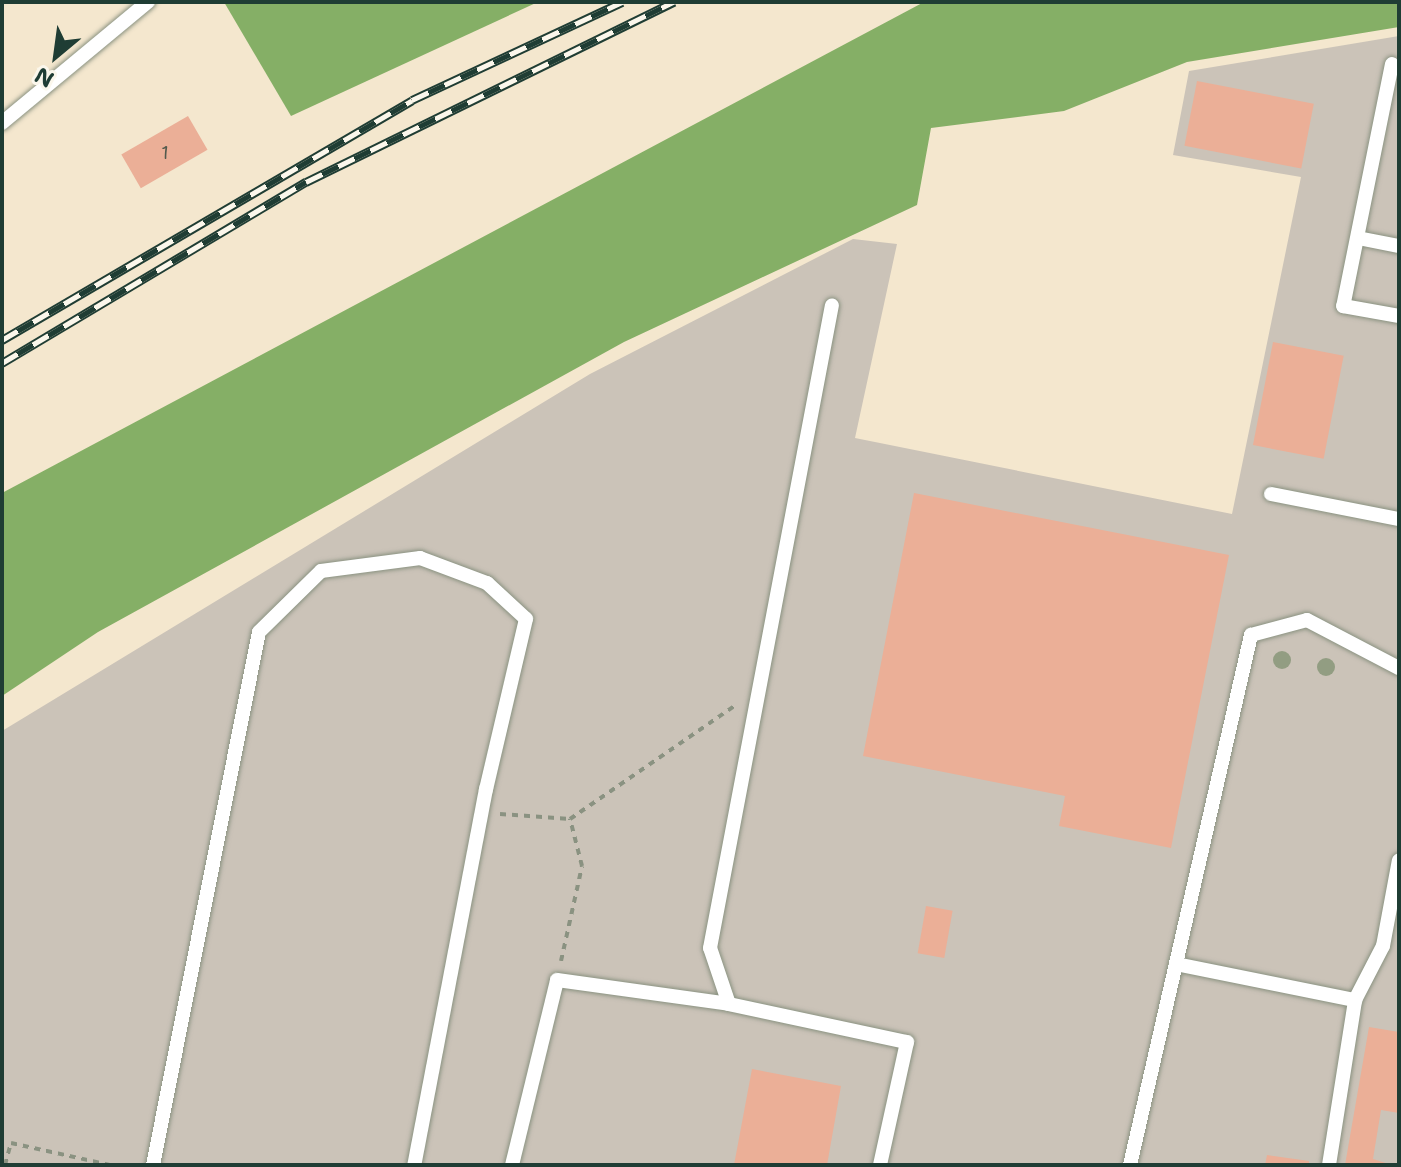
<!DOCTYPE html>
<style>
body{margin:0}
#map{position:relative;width:1401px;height:1167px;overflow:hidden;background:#f4e7ce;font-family:"Shantell Sans",sans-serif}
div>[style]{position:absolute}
.industrial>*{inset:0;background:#cbc3b8}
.forest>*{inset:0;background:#85af66}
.building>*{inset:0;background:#ebaf97;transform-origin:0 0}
.path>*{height:4px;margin-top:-2px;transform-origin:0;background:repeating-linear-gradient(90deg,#8a9281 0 6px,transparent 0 12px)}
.roads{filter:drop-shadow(0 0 2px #8a9281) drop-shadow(0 0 2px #8a9281)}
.lane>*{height:14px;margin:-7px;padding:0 7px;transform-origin:7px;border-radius:7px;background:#fff}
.rail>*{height:9px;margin-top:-4.5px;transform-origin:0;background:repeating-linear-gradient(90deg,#fbf7ec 0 18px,#1f3d34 0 36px);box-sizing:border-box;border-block:2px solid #1f3d34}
.trees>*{width:18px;height:18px;margin:-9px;border-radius:50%;background:#929d82}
span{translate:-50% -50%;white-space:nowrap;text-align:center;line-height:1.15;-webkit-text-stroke:6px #fbf7ec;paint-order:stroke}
.number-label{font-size:18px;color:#525a4d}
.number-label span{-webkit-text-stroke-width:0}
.frame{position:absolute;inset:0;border:4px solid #1f3d34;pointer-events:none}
.north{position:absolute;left:16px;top:16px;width:80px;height:80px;-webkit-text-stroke:6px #fbf7ec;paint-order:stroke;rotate:209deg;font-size:22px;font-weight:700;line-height:32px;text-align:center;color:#1f3d34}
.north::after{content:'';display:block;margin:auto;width:28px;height:36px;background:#1f3d34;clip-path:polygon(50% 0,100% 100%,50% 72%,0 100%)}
</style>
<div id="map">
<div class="industrial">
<div style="clip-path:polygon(1399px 36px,1399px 1165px,2px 1165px,2px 731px,590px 374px,853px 239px,897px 244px,855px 438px,1232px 514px,1301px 177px,1173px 155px,1189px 71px)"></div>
</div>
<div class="forest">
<div style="clip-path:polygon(224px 2px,538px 2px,291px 116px)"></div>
<div style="clip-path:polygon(924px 2px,1399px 2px,1399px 27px,1187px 62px,1064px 111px,931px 128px,917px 205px,624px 342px,98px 632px,2px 696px,2px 493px)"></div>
</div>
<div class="building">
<div style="left:1197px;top:81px;width:119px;height:66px;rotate:11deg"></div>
<div style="left:188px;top:116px;width:39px;height:77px;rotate:60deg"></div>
<div style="left:1273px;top:342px;width:72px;height:105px;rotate:11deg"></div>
<div style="clip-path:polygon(914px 493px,1229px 555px,1171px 848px,1059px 826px,1065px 796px,863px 756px)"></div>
<div style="left:926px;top:906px;width:27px;height:48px;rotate:10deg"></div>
<div style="clip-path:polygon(1369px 1027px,1399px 1032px,1399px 1113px,1381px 1110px,1373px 1159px,1392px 1165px,1345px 1165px)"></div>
<div style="clip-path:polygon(752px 1069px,841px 1086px,827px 1165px,734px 1165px)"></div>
<div style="clip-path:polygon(1267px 1155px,1309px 1161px,1309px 1165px,1265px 1165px)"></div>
</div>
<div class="path">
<div style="left:500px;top:814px;width:70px;rotate:4.1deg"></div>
<div style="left:570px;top:819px;width:201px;rotate:-34.5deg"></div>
<div style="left:561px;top:961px;width:97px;rotate:-77.5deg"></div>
<div style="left:582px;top:866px;width:49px;rotate:-104.3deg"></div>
<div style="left:5px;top:1165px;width:23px;rotate:-75deg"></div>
<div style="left:11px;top:1143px;width:101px;rotate:12.5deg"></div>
</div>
<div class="roads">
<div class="lane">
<div style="left:1392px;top:64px;width:247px;rotate:101.4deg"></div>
<div style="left:1343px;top:306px;width:57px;rotate:10.1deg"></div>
<div style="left:2px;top:123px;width:190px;rotate:-39.7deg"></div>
<div style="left:1358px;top:238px;width:42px;rotate:11deg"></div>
<div style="left:1271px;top:494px;width:130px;rotate:11.1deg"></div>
<div style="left:1176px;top:964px;width:183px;rotate:11.4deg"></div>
<div style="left:729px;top:1004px;width:59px;rotate:-108.7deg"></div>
<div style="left:710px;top:948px;width:654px;rotate:-79.26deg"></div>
<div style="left:153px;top:1165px;width:543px;rotate:-78.75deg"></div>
<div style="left:259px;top:632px;width:87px;rotate:-44.5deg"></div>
<div style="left:321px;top:571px;width:100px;rotate:-7.5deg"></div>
<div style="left:420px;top:558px;width:72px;rotate:20.5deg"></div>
<div style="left:487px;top:583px;width:53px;rotate:42.7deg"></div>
<div style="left:526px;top:619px;width:175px;rotate:103.2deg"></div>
<div style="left:486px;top:789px;width:383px;rotate:100.8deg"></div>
<div style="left:512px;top:1165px;width:190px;rotate:-76.3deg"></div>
<div style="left:557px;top:980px;width:174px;rotate:7.9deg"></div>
<div style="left:729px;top:1004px;width:182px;rotate:12.1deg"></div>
<div style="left:907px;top:1042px;width:126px;rotate:102.4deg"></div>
<div style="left:1130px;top:1165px;width:544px;rotate:-77.14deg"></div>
<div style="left:1251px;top:635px;width:58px;rotate:-15deg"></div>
<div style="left:1307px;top:620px;width:104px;rotate:27.6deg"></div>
<div style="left:1329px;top:1165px;width:167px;rotate:-81deg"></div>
<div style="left:1355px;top:1000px;width:61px;rotate:-62.6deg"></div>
<div style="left:1383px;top:946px;width:87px;rotate:-79.5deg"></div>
</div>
</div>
<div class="rail">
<div style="left:2px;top:340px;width:475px;rotate:-30.3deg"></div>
<div style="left:412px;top:100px;width:232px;rotate:-25deg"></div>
<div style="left:2px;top:363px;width:354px;rotate:-30.8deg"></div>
<div style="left:306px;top:182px;width:410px;rotate:-26.1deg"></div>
</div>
<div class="trees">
<div style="left:1282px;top:660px"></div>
<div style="left:1326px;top:667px"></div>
</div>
<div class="number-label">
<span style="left:165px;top:153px">1</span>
</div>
<div class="frame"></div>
<div class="north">N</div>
</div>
